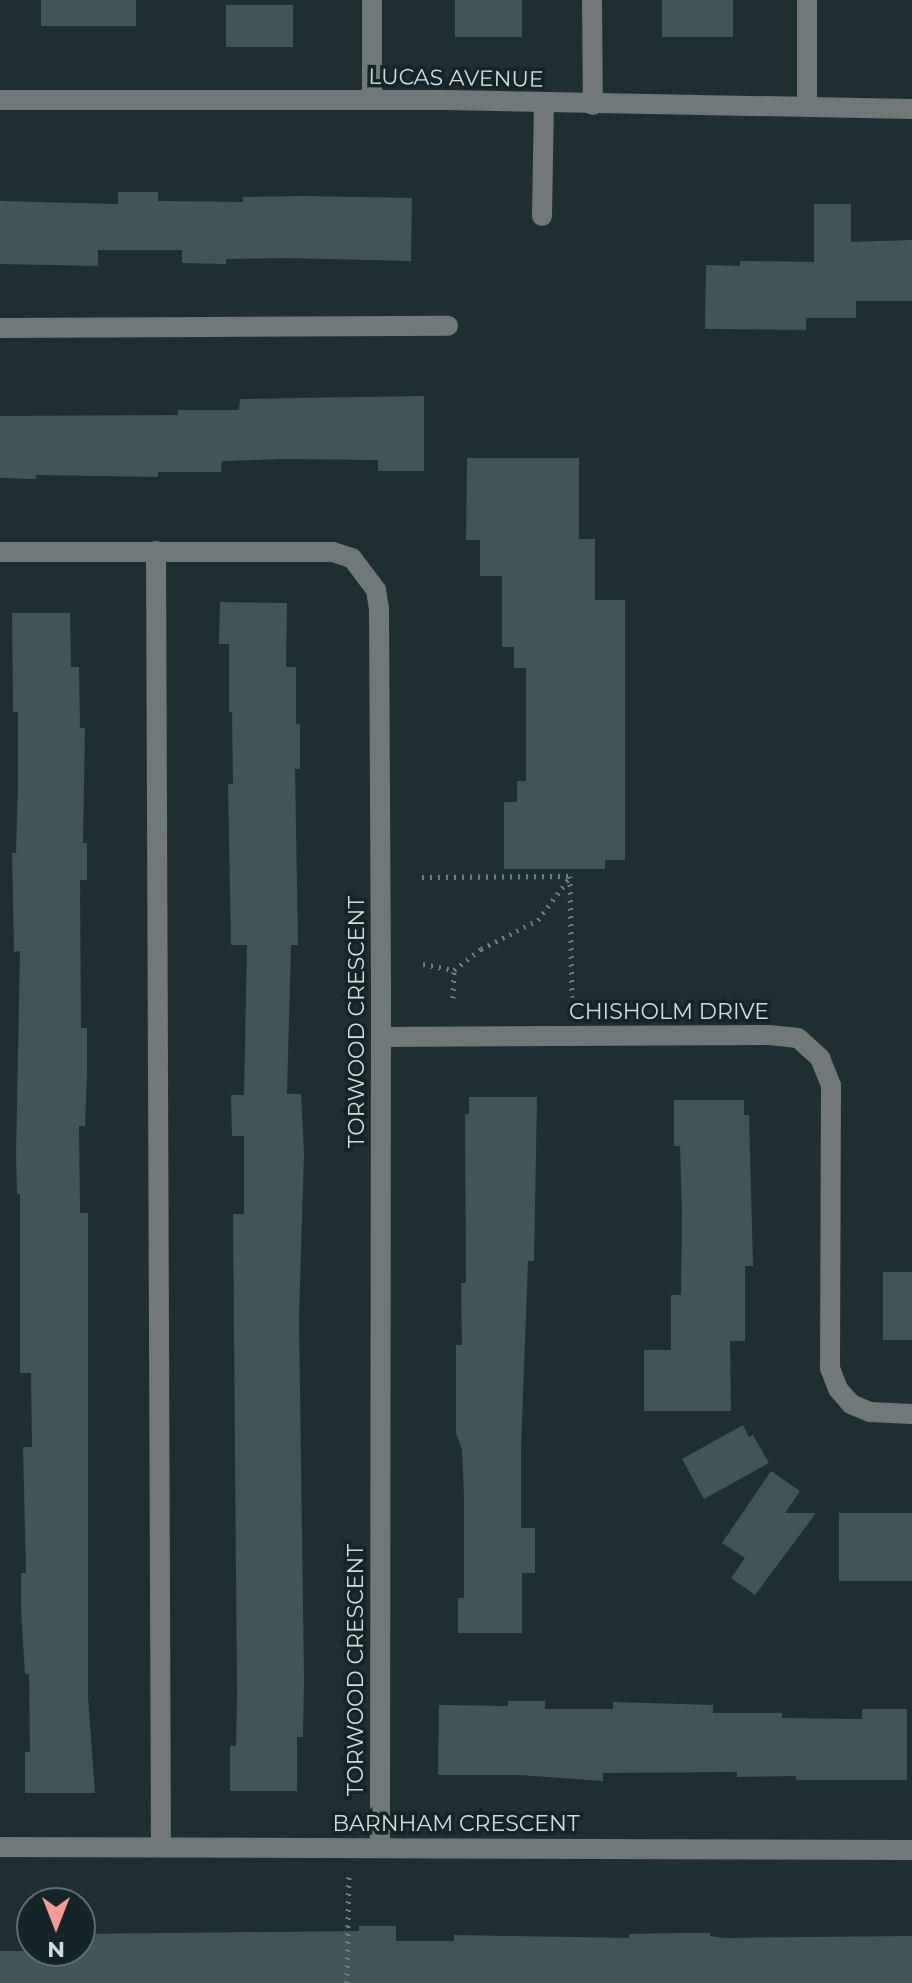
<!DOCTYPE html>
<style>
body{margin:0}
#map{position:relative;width:912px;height:1983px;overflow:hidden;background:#1f2f31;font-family:Montserrat,sans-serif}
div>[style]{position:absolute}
.building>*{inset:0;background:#435456;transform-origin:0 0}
.path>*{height:5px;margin-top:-2.5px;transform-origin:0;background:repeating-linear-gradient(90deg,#717e80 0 2px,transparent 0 8px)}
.minor>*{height:20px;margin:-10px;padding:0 10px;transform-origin:10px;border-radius:10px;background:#707879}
span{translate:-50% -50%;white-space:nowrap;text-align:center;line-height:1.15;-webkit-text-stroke:7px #152527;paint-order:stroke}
.street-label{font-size:22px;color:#d2dcdd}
.north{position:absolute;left:16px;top:1887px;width:80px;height:80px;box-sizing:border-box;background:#152527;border:2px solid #616e70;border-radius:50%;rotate:180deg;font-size:22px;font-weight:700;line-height:32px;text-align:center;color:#d2dcdd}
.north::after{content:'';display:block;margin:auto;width:28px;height:36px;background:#f59c95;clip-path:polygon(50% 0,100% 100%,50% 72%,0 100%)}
</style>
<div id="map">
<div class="building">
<div style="left:41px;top:0;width:95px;height:26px"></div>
<div style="left:455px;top:0;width:67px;height:37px"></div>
<div style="left:662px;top:0;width:71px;height:37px"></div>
<div style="left:226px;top:5px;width:67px;height:42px"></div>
<div style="clip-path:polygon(118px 192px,158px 192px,158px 201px,243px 202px,243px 197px,305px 196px,412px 198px,411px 261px,286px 258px,226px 259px,226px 264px,182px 263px,182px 250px,98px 250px,98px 266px,0 264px,0 201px,118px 204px)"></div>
<div style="clip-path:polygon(814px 204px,851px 204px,851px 242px,912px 240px,912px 301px,856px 301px,856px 318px,806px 318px,806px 330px,705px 329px,706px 265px,740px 266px,740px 261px,814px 262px)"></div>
<div style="clip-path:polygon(424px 396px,424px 471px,378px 471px,378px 460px,283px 459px,222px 461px,221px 472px,158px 472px,158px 477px,36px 475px,36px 479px,0 478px,0 416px,178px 415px,178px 410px,239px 410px,240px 399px)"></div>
<div style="clip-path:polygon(467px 458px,579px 458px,579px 539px,595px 539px,595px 600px,625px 600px,625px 860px,605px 860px,605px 869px,504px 869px,504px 802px,517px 802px,517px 781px,526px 781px,526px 668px,514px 668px,514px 647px,502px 647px,502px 576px,480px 576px,480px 540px,466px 540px)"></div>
<div style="clip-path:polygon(220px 602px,287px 603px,286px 667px,296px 667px,296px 724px,300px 724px,300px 769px,295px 769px,298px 945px,291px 945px,287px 1094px,301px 1094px,304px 1154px,299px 1316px,304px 1678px,303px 1737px,297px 1737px,297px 1791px,230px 1791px,230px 1746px,236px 1746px,237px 1692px,233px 1214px,244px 1214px,244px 1136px,232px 1136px,231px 1095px,244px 1095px,247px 945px,231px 945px,228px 784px,233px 784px,232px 712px,229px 712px,229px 644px,219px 644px)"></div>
<div style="clip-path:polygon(12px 613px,70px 613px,71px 667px,79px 667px,80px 728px,85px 728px,83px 843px,87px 843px,87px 880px,80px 880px,81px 1028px,87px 1028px,87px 1073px,85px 1126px,79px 1126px,80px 1213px,88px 1213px,88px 1697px,95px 1793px,25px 1793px,25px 1752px,30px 1752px,29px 1674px,25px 1674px,21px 1609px,21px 1573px,26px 1573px,23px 1447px,32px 1447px,31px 1373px,20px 1373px,20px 1194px,17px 1194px,16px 1155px,20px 951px,14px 952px,12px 853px,16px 853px,18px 782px,18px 712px,13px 712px)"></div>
<div style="clip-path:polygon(469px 1097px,537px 1097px,534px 1261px,528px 1261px,521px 1449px,521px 1528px,535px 1528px,535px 1573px,522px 1573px,522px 1633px,458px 1633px,458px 1598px,464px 1598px,464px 1497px,462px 1449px,456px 1433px,456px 1345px,462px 1345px,461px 1283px,466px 1283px,465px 1114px,469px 1114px)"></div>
<div style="clip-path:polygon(674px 1100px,744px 1100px,744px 1115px,749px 1115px,753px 1266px,745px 1266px,745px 1341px,730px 1341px,731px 1411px,644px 1411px,644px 1350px,671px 1350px,671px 1295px,681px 1295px,682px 1212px,680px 1146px,674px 1146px)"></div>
<div style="left:883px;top:1272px;width:29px;height:68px"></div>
<div style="clip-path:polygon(743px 1425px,749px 1437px,753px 1435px,769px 1463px,704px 1499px,682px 1459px)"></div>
<div style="clip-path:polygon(771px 1471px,800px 1491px,785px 1513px,816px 1513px,755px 1595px,731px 1578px,745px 1558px,722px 1543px)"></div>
<div style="left:839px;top:1513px;width:73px;height:68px"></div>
<div style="clip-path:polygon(508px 1701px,545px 1701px,545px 1709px,613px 1709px,613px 1702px,713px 1705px,713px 1713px,782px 1713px,782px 1718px,862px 1719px,862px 1709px,907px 1709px,907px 1780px,796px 1780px,796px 1776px,737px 1777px,737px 1772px,603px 1773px,603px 1781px,520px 1775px,438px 1775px,439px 1705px,508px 1706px)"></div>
<div style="clip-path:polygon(359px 1926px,396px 1926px,396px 1941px,454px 1941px,454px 1935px,629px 1938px,629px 1934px,680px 1933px,710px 1933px,710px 1936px,724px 1938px,912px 1936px,912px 1983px,0 1983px,0 1951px,80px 1951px,80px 1934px,359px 1931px)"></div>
</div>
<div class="path">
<div style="left:422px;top:877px;width:148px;rotate:-0.4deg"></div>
<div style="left:570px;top:876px;width:121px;rotate:89.1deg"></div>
<div style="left:423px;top:964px;width:32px;rotate:11deg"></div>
<div style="left:453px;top:998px;width:28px;rotate:-88deg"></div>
<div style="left:454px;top:970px;width:34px;rotate:-38deg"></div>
<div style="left:481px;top:949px;width:64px;rotate:-27deg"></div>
<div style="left:538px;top:920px;width:54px;rotate:-53.3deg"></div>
<div style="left:347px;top:1983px;width:110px;rotate:-89deg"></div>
</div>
<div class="minor">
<div style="left:592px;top:0;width:105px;rotate:89.5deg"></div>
<div style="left:0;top:100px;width:444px"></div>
<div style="left:444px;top:100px;width:468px;rotate:1.1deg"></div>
<div style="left:372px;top:100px;width:100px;rotate:-90deg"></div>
<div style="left:807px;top:107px;width:107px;rotate:-90deg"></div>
<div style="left:542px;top:216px;width:113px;rotate:-89deg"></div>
<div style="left:0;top:328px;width:448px;rotate:-0.3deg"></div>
<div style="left:156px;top:551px;width:1296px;rotate:89.78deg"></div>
<div style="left:0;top:552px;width:333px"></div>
<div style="left:333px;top:552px;width:20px;rotate:18deg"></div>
<div style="left:352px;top:558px;width:40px;rotate:53deg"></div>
<div style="left:376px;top:590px;width:18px;rotate:81deg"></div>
<div style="left:379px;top:608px;width:390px;rotate:89.7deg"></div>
<div style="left:381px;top:998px;width:849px;rotate:90.07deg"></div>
<div style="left:381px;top:1037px;width:388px;rotate:-0.3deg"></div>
<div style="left:769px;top:1035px;width:29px;rotate:6deg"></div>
<div style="left:798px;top:1038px;width:30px;rotate:42deg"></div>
<div style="left:820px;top:1058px;width:29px;rotate:68deg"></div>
<div style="left:831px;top:1085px;width:283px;rotate:90.2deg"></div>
<div style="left:830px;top:1368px;width:22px;rotate:69deg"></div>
<div style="left:838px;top:1389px;width:20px;rotate:49deg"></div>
<div style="left:851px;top:1404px;width:21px;rotate:23deg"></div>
<div style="left:870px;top:1412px;width:42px;rotate:2.7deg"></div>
<div style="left:0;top:1847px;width:912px;rotate:0.19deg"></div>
</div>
<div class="street-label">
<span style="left:456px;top:78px;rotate:1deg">LUCAS AVENUE</span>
<span style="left:669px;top:1012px">CHISHOLM DRIVE</span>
<span style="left:357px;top:1022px;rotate:-90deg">TORWOOD CRESCENT</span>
<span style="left:356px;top:1670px;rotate:-90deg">TORWOOD CRESCENT</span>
<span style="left:456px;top:1824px">BARNHAM CRESCENT</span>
</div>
<div class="north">N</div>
</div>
